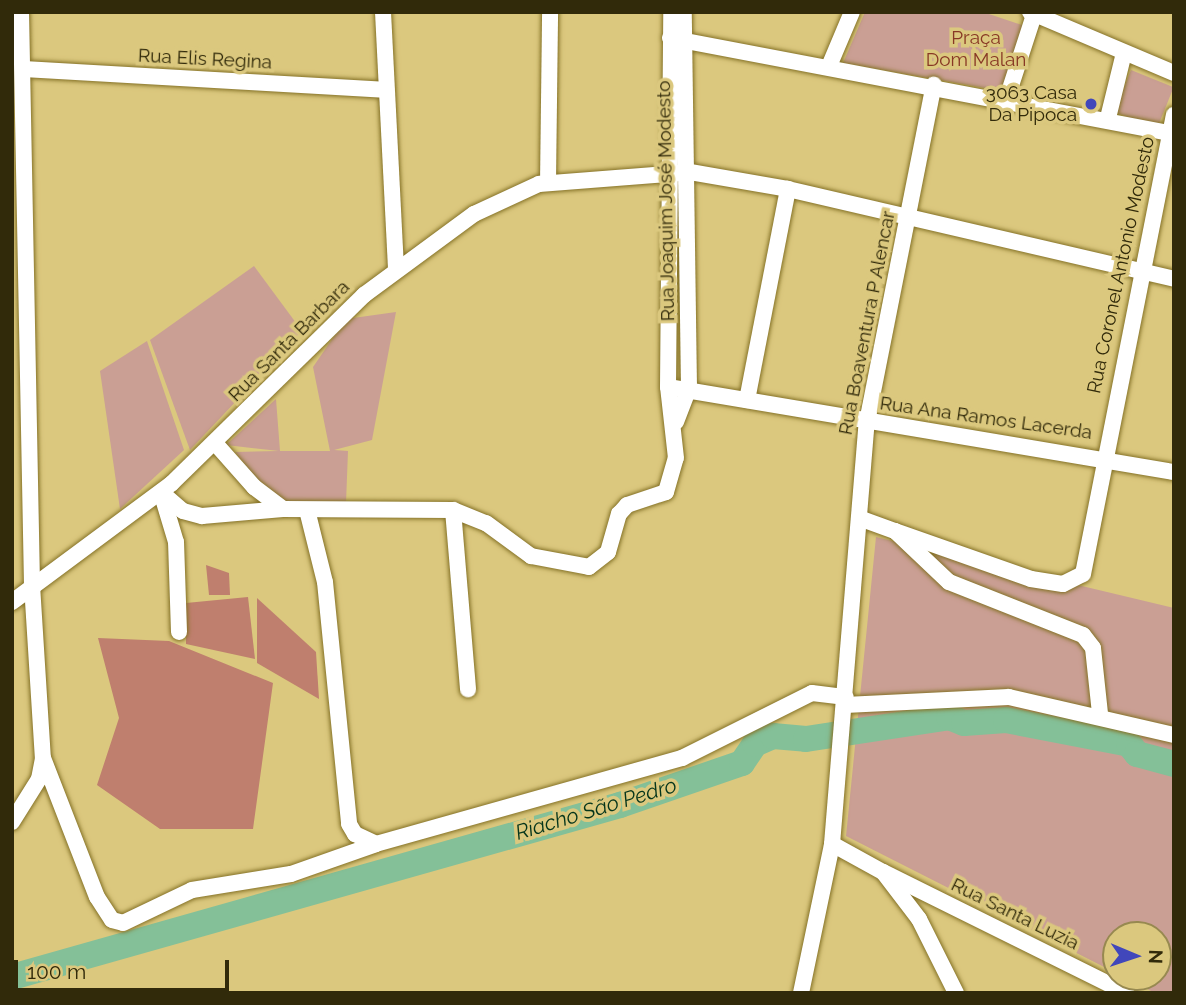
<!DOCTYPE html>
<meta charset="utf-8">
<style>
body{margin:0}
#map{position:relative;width:1186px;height:1005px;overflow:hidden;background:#dbc87e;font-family:Raleway,sans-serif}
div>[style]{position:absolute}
.green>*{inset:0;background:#ca9f94;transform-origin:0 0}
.forest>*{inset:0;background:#bf7f6e}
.river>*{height:26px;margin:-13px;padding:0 13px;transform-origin:13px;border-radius:13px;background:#84c098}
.roads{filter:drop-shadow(0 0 2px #857227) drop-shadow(0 0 2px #857227)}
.minor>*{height:16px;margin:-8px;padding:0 8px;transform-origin:8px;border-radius:8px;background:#fff}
.dots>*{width:19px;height:19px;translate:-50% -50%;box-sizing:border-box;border:4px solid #dbc87e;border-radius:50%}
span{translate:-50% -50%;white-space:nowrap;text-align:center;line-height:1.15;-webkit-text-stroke:7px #dbc87e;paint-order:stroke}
.park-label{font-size:19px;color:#883825}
.street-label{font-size:19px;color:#312a0a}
.poi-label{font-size:19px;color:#312a0a}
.right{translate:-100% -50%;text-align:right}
.water-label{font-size:21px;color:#04351b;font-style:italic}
.frame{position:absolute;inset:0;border:14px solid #312a0a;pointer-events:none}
.north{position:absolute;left:1102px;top:921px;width:70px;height:70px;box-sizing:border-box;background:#dbc87e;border:2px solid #978950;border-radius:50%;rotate:92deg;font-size:19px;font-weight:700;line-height:28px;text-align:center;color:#312a0a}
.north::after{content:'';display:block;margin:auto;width:24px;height:32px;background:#4147bb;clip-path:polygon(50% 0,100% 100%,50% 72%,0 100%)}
.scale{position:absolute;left:14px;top:960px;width:215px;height:32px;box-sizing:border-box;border:4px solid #312a0a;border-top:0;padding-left:9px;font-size:21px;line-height:24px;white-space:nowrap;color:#312a0a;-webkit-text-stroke:5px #dbc87e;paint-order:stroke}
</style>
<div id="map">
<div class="green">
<div style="clip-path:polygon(865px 12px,983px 12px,1025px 26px,1002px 91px,843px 63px)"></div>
<div style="left:1131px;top:70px;width:46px;height:45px;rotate:22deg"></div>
<div style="clip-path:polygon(254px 266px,302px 331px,190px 450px,150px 340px)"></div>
<div style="clip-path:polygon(396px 312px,372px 440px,334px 450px,348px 451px,346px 503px,285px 503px,262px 487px,235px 452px,279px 451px,226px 445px,276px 399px,280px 451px,330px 451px,313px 367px,346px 319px)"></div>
<div style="clip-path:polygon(147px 341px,184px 450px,120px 509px,100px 371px)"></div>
<div style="clip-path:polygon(876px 537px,1174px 608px,1174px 993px,1155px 993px,1124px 977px,1158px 977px,1158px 935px,1116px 935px,1116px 973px,846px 836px)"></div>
</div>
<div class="forest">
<div style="clip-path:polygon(206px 565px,229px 573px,230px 595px,209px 595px)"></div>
<div style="clip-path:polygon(248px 597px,255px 659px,186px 644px,186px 603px)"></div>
<div style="clip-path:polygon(257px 598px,316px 652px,319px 699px,257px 663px)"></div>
<div style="clip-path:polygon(98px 638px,169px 641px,273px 683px,253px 829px,160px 829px,97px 785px,119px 718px)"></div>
</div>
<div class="river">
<div style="left:12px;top:977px;width:632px;rotate:-15.8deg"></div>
<div style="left:620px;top:805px;width:129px;rotate:-19deg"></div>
<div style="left:742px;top:763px;width:23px;rotate:-56deg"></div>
<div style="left:755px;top:744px;width:20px;rotate:-24deg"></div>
<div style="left:773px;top:736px;width:33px;rotate:5deg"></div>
<div style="left:806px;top:739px;width:145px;rotate:-8.7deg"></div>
<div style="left:949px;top:717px;width:16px;rotate:22deg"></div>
<div style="left:964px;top:723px;width:42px;rotate:-4.1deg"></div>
<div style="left:1006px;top:720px;width:125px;rotate:11deg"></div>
<div style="left:1129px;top:744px;width:13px;rotate:51deg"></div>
<div style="left:1137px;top:754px;width:38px;rotate:15deg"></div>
</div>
<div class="roads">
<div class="minor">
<div style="left:21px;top:12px;width:573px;rotate:88.9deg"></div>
<div style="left:32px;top:585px;width:173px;rotate:86.4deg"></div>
<div style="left:43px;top:758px;width:149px;rotate:68.8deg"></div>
<div style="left:97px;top:897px;width:27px;rotate:57deg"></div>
<div style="left:112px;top:920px;width:11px;rotate:15deg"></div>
<div style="left:123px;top:923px;width:76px;rotate:-25.6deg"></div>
<div style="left:192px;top:890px;width:100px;rotate:-9.2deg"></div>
<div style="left:291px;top:874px;width:90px;rotate:-19.4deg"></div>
<div style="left:383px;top:12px;width:258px;rotate:87.1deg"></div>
<div style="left:1030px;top:12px;width:156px;rotate:23deg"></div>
<div style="left:670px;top:38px;width:508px;rotate:10.78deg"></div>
<div style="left:830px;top:64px;width:56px;rotate:-67.1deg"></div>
<div style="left:23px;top:69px;width:362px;rotate:3.3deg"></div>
<div style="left:1007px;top:98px;width:87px;rotate:-72deg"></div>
<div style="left:1108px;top:118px;width:67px;rotate:-76.2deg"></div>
<div style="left:548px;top:183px;width:171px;rotate:-89.3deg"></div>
<div style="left:668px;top:387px;width:513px;rotate:9.54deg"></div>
<div style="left:747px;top:400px;width:215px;rotate:-79deg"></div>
<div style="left:676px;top:422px;width:36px;rotate:-69deg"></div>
<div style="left:689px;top:388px;width:376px;rotate:-90.8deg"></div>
<div style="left:215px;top:443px;width:59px;rotate:48.4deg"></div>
<div style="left:254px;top:487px;width:36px;rotate:37deg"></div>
<div style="left:307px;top:510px;width:74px;rotate:76deg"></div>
<div style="left:325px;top:582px;width:243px;rotate:84.3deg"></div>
<div style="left:349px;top:824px;width:12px;rotate:59deg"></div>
<div style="left:355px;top:834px;width:23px;rotate:25deg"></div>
<div style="left:376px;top:844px;width:318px;rotate:-15.7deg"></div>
<div style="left:682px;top:758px;width:145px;rotate:-26.6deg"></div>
<div style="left:812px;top:693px;width:34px;rotate:7deg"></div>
<div style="left:453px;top:510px;width:180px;rotate:85.2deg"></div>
<div style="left:859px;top:518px;width:38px;rotate:20deg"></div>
<div style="left:895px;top:531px;width:74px;rotate:43.4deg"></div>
<div style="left:949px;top:582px;width:144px;rotate:21.6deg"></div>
<div style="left:1083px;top:635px;width:16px;rotate:52deg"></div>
<div style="left:1093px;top:648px;width:66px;rotate:83.9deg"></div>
<div style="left:895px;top:531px;width:144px;rotate:19.4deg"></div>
<div style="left:1031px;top:579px;width:32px;rotate:9deg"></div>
<div style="left:1063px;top:584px;width:22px;rotate:-27deg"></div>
<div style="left:1083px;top:574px;width:468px;rotate:-78.8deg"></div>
<div style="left:12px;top:602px;width:199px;rotate:-36.6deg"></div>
<div style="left:172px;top:483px;width:269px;rotate:-44.4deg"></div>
<div style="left:364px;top:295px;width:137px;rotate:-36.4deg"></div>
<div style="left:474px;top:214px;width:72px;rotate:-24.8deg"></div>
<div style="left:539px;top:184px;width:151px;rotate:-4.5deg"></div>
<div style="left:690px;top:172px;width:99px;rotate:9.8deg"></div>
<div style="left:788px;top:189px;width:396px;rotate:13.1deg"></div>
<div style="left:179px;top:632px;width:90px;rotate:-91.9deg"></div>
<div style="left:176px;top:542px;width:52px;rotate:-106.7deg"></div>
<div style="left:161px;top:492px;width:29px;rotate:41deg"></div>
<div style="left:183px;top:511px;width:20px;rotate:15deg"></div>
<div style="left:202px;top:516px;width:81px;rotate:-4.9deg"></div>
<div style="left:283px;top:509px;width:170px;rotate:0.3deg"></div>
<div style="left:453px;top:510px;width:35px;rotate:22deg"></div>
<div style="left:486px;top:523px;width:56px;rotate:36.3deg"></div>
<div style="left:531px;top:556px;width:59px;rotate:10.7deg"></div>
<div style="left:589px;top:567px;width:24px;rotate:-38deg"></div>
<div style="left:608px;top:552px;width:40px;rotate:-74deg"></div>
<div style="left:619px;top:514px;width:12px;rotate:-48deg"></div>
<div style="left:627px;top:505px;width:41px;rotate:-18.4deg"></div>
<div style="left:666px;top:492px;width:35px;rotate:-74deg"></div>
<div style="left:676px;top:458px;width:71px;rotate:-96.4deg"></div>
<div style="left:668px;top:387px;width:375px;rotate:-89.5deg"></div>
<div style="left:845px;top:705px;width:164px;rotate:-2.8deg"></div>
<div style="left:1009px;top:697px;width:169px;rotate:13deg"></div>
<div style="left:12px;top:822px;width:51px;rotate:-57.9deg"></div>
<div style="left:39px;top:779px;width:20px;rotate:-79deg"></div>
<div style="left:832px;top:844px;width:58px;rotate:28.8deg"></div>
<div style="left:883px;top:872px;width:59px;rotate:52.5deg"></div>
<div style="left:919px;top:919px;width:83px;rotate:63.4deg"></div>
<div style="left:883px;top:872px;width:272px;rotate:26.4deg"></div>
<div style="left:801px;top:993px;width:152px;rotate:-78.2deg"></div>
<div style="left:832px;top:844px;width:423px;rotate:-85.3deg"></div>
<div style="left:867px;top:422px;width:344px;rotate:-78.8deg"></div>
</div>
</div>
<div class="dots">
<div style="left:1091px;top:104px;background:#4147bb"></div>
</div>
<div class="park-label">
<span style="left:976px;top:49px">Praça<br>Dom Malan</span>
</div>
<div class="street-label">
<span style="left:205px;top:59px;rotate:3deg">Rua Elis Regina</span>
<span style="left:666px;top:201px;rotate:-91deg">Rua Joaquim José Modesto</span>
<span style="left:1121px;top:265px;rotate:-78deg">Rua Coronel Antonio Modesto</span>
<span style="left:867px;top:323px;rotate:-79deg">Rua Boaventura P Alencar</span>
<span style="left:289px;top:341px;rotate:-45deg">Rua Santa Barbara</span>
<span style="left:986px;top:418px;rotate:8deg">Rua Ana Ramos Lacerda</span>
<span style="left:1015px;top:914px;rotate:26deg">Rua Santa Luzia</span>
</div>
<div class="poi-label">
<span class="right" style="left:1077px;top:104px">3063 Casa<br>Da Pipoca</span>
</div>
<div class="water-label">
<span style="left:596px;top:809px;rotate:-17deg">Riacho São Pedro</span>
</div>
<div class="frame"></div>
<div class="north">N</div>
<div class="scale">100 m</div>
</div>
